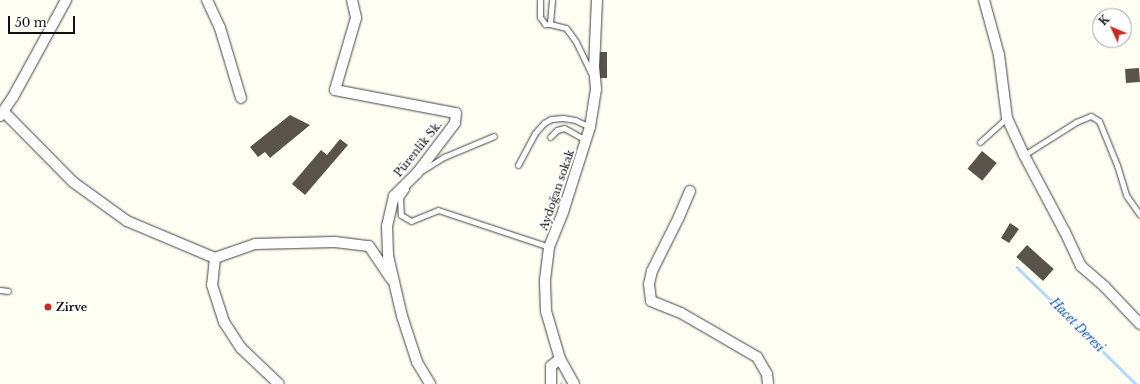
<!DOCTYPE html>
<meta charset="utf-8">
<style>
body{margin:0}
#map{position:relative;width:1140px;height:384px;overflow:hidden;background:#fffef3;font-family:"Libre Baskerville",serif}
div>[style]{position:absolute}
.stream>*{height:2.5px;margin:-1.25px;padding:0 1.25px;transform-origin:1.25px;border-radius:1.25px;background:#b5d9f9}
.building>*{inset:0;background:#5a534c;transform-origin:0 0}
.roads{filter:drop-shadow(0 0 1px #434343) drop-shadow(0 0 1px #434343)}
.service>*{height:5px;margin:-2.5px;padding:0 2.5px;transform-origin:2.5px;border-radius:2.5px;background:#fff}
.minor>*{height:10px;margin:-5px;padding:0 5px;transform-origin:5px;border-radius:5px;background:#fff}
.dots>*{width:11px;height:11px;translate:-50% -50%;box-sizing:border-box;border:2px solid #fff;border-radius:50%}
span{translate:-50% -50%;white-space:nowrap;text-align:center;line-height:1.15;-webkit-text-stroke:4px #fff;paint-order:stroke}
.street-label{font-size:11px;color:#101010}
.poi-label{font-size:11px;color:#101010;font-weight:700}
.left{translate:0 -50%;text-align:left}
.water-label{font-size:12px;color:#1157aa;font-style:italic}
.north{position:absolute;left:1092px;top:8px;width:40px;height:40px;box-sizing:border-box;background:#fff;border:1px solid #9f9f9f;border-radius:50%;rotate:314deg;font-size:11px;font-weight:700;line-height:16px;text-align:center;color:#101010}
.north::after{content:'';display:block;margin:auto;width:14px;height:18px;background:#c92a20;clip-path:polygon(50% 0,100% 100%,50% 72%,0 100%)}
.scale{position:absolute;left:8px;top:16px;width:67px;height:18px;box-sizing:border-box;border:2px solid #101010;border-top:0;padding-left:5px;font-size:12px;line-height:14px;white-space:nowrap;color:#101010;-webkit-text-stroke:3px #fff;paint-order:stroke}
</style>
<div id="map">
<div class="stream">
<div style="left:1017px;top:267px;width:167px;rotate:44.5deg"></div>
<div style="left:561px;top:383px;width:1px;rotate:45deg"></div>
</div>
<div class="building">
<div style="left:598px;top:52px;width:9px;height:26px"></div>
<div style="left:1139px;top:68px;width:14px;height:14px;rotate:86deg"></div>
<div style="clip-path:polygon(290px 115px,310px 125px,270px 158px,265px 152px,258px 157px,250px 147px)"></div>
<div style="clip-path:polygon(340px 139px,348px 145px,305px 195px,292px 184px,321px 150px,327px 155px)"></div>
<div style="left:982px;top:151px;width:19px;height:23px;rotate:39deg"></div>
<div style="clip-path:polygon(1010px 223px,1019px 229px,1009px 243px,1001px 238px)"></div>
<div style="left:1027px;top:245px;width:36px;height:16px;rotate:42deg"></div>
</div>
<div class="roads">
<div class="service">
<div style="left:540px;top:0;width:17px;rotate:90deg"></div>
<div style="left:540px;top:17px;width:9px;rotate:54deg"></div>
<div style="left:545px;top:24px;width:5px"></div>
<div style="left:552px;top:0;width:24px;rotate:95deg"></div>
<div style="left:550px;top:24px;width:16px;rotate:14deg"></div>
<div style="left:566px;top:28px;width:17px;rotate:54deg"></div>
<div style="left:576px;top:42px;width:34px;rotate:64deg"></div>
<div style="left:550px;top:137px;width:10px;rotate:-45deg"></div>
<div style="left:557px;top:130px;width:7px;rotate:-16deg"></div>
<div style="left:564px;top:128px;width:25px;rotate:29deg"></div>
<div style="left:980px;top:142px;width:36px;rotate:-42deg"></div>
<div style="left:1024px;top:155px;width:62px;rotate:-32.4deg"></div>
<div style="left:1076px;top:122px;width:16px;rotate:-22deg"></div>
<div style="left:1091px;top:116px;width:9px;rotate:32deg"></div>
<div style="left:1099px;top:121px;width:48px;rotate:67.8deg"></div>
<div style="left:1117px;top:165px;width:31px;rotate:73deg"></div>
<div style="left:1126px;top:195px;width:24px;rotate:55deg"></div>
<div style="left:518px;top:165px;width:36px;rotate:-62deg"></div>
<div style="left:535px;top:133px;width:13px;rotate:-48deg"></div>
<div style="left:544px;top:123px;width:8px;rotate:-30deg"></div>
<div style="left:551px;top:119px;width:12px;rotate:-5deg"></div>
<div style="left:563px;top:118px;width:12px;rotate:9deg"></div>
<div style="left:575px;top:120px;width:17px;rotate:25deg"></div>
<div style="left:423px;top:170px;width:25px;rotate:-32deg"></div>
<div style="left:444px;top:157px;width:54px;rotate:-22.8deg"></div>
<div style="left:406px;top:189px;width:11px;rotate:124deg"></div>
<div style="left:400px;top:198px;width:17px;rotate:87deg"></div>
<div style="left:401px;top:215px;width:12px;rotate:31deg"></div>
<div style="left:411px;top:221px;width:29px;rotate:-22deg"></div>
<div style="left:438px;top:210px;width:117px;rotate:18.4deg"></div>
<div style="left:0;top:290px;width:8px;rotate:7deg"></div>
</div>
<div class="minor">
<div style="left:207px;top:0;width:31px;rotate:65deg"></div>
<div style="left:220px;top:28px;width:73px;rotate:73.3deg"></div>
<div style="left:352px;top:0;width:18px;rotate:77deg"></div>
<div style="left:356px;top:18px;width:75px;rotate:106.3deg"></div>
<div style="left:335px;top:90px;width:123px;rotate:10.8deg"></div>
<div style="left:456px;top:113px;width:10px;rotate:96deg"></div>
<div style="left:455px;top:123px;width:63px;rotate:127.2deg"></div>
<div style="left:417px;top:173px;width:33px;rotate:135deg"></div>
<div style="left:394px;top:196px;width:31px;rotate:103deg"></div>
<div style="left:387px;top:226px;width:30px;rotate:88deg"></div>
<div style="left:388px;top:256px;width:62px;rotate:76.9deg"></div>
<div style="left:402px;top:316px;width:48px;rotate:71.9deg"></div>
<div style="left:417px;top:362px;width:26px;rotate:59deg"></div>
<div style="left:984px;top:0;width:57px;rotate:74.7deg"></div>
<div style="left:999px;top:55px;width:64px;rotate:82.8deg"></div>
<div style="left:1007px;top:118px;width:41px;rotate:65.3deg"></div>
<div style="left:1024px;top:155px;width:87px;rotate:62deg"></div>
<div style="left:1065px;top:232px;width:38px;rotate:65deg"></div>
<div style="left:1081px;top:266px;width:32px;rotate:41deg"></div>
<div style="left:1105px;top:287px;width:51px;rotate:46.6deg"></div>
<div style="left:4px;top:112px;width:98px;rotate:45.4deg"></div>
<div style="left:73px;top:182px;width:67px;rotate:35.8deg"></div>
<div style="left:127px;top:221px;width:95px;rotate:22.8deg"></div>
<div style="left:215px;top:258px;width:42px;rotate:-19.3deg"></div>
<div style="left:255px;top:244px;width:80px;rotate:-1.4deg"></div>
<div style="left:335px;top:242px;width:34px;rotate:7deg"></div>
<div style="left:369px;top:246px;width:40px;rotate:56deg"></div>
<div style="left:0;top:116px;width:23px;rotate:-56deg"></div>
<div style="left:13px;top:97px;width:111px;rotate:-61.3deg"></div>
<div style="left:690px;top:191px;width:28px;rotate:113deg"></div>
<div style="left:679px;top:217px;width:60px;rotate:116.6deg"></div>
<div style="left:652px;top:271px;width:13px;rotate:103deg"></div>
<div style="left:649px;top:284px;width:17px;rotate:83deg"></div>
<div style="left:651px;top:301px;width:32px;rotate:22deg"></div>
<div style="left:681px;top:313px;width:88px;rotate:30.1deg"></div>
<div style="left:757px;top:357px;width:20px;rotate:60deg"></div>
<div style="left:767px;top:374px;width:10px;rotate:84deg"></div>
<div style="left:215px;top:258px;width:27px;rotate:96deg"></div>
<div style="left:212px;top:285px;width:39px;rotate:72deg"></div>
<div style="left:224px;top:322px;width:31px;rotate:57deg"></div>
<div style="left:241px;top:348px;width:52px;rotate:43.5deg"></div>
<div style="left:551px;top:384px;width:18px;rotate:-90deg"></div>
<div style="left:551px;top:366px;width:11px;rotate:-38deg"></div>
<div style="left:574px;top:384px;width:29px;rotate:-119deg"></div>
<div style="left:560px;top:359px;width:50px;rotate:-106.3deg"></div>
<div style="left:546px;top:311px;width:31px;rotate:-92deg"></div>
<div style="left:545px;top:280px;width:33px;rotate:-83deg"></div>
<div style="left:549px;top:247px;width:38px;rotate:-68deg"></div>
<div style="left:563px;top:212px;width:89px;rotate:-72.4deg"></div>
<div style="left:590px;top:127px;width:38px;rotate:-81deg"></div>
<div style="left:596px;top:89px;width:21px;rotate:-95deg"></div>
<div style="left:594px;top:68px;width:68px;rotate:-87.5deg"></div>
</div>
</div>
<div class="dots">
<div style="left:48px;top:307px;background:#c92a20"></div>
</div>
<div class="street-label">
<span style="left:418px;top:149px;rotate:-51deg">Pürenlik Sk.</span>
<span style="left:557px;top:190px;rotate:-71deg">Aydoğan sokak</span>
</div>
<div class="poi-label">
<span class="left" style="left:56px;top:307px">Zirve</span>
</div>
<div class="water-label">
<span style="left:1077px;top:325px;rotate:45deg">Hacet Deresi</span>
</div>
<div class="north">K</div>
<div class="scale">50 m</div>
</div>
